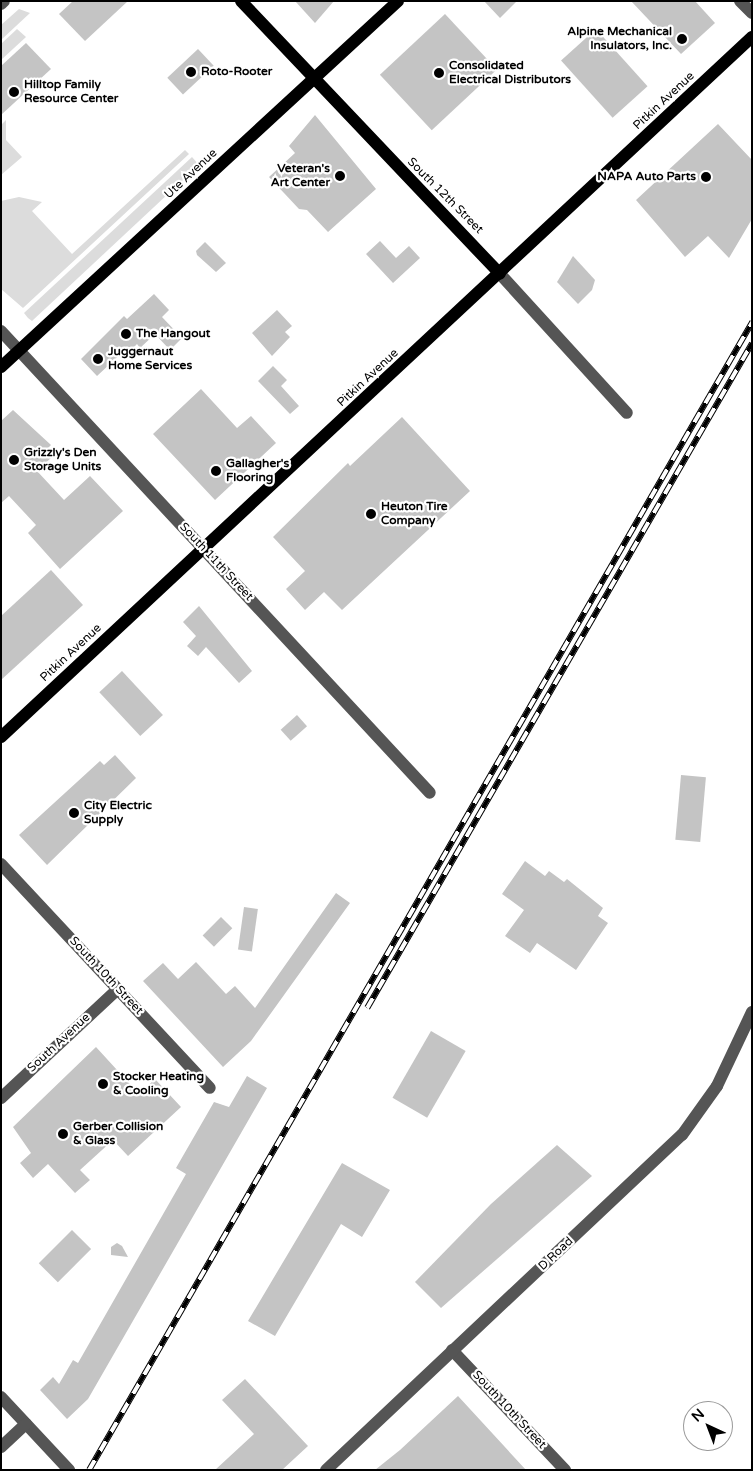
<!DOCTYPE html>
<style>
body{margin:0}
#map{position:relative;width:753px;height:1471px;overflow:hidden;background:#fff;font-family:"Varela Round",sans-serif}
div>[style]{position:absolute}
.green>*{inset:0;background:#dcdcdc}
.building>*{inset:0;background:#c4c4c4;transform-origin:0 0}
.minor>*{height:12px;margin:-6px;padding:0 6px;transform-origin:6px;border-radius:6px;background:#555}
.major>*{height:12px;margin:-6px;padding:0 6px;transform-origin:6px;border-radius:6px;background:#000}
.rail>*{height:5.5px;margin-top:-2.75px;transform-origin:0;background:repeating-linear-gradient(90deg,#fff 0 11px,#000 0 22px);box-sizing:border-box;border-block:1px solid #000}
.dots>*{width:14px;height:14px;translate:-50% -50%;box-sizing:border-box;border:2px solid #fff;border-radius:50%}
span{translate:-50% -50%;white-space:nowrap;text-align:center;line-height:1.15;-webkit-text-stroke:4.5px #fff;paint-order:stroke}
.poi-label{font-size:12px;color:#000;font-weight:700}
.right{translate:-100% -50%;text-align:right}
.left{translate:0 -50%;text-align:left}
.street-label{font-size:12px;color:#000}
.frame{position:absolute;inset:0;border:2px solid #000;pointer-events:none}
.north{position:absolute;left:683px;top:1401px;width:50px;height:50px;box-sizing:border-box;background:#fff;border:1px solid #999;border-radius:50%;rotate:317deg;font-size:14px;font-weight:700;line-height:20px;text-align:center;color:#000}
.north::after{content:'';display:block;margin:auto;width:18px;height:22px;background:#000;clip-path:polygon(50% 0,100% 100%,50% 72%,0 100%)}
</style>
<div id="map">
<div class="green">
<div style="clip-path:polygon(19px 9px,30px 13px,1px 40px,1px 25px)"></div>
<div style="clip-path:polygon(17px 29px,26px 37px,1px 60px,1px 44px)"></div>
<div style="clip-path:polygon(6px 120px,6px 140px,22px 157px,1px 175px,1px 125px)"></div>
<div style="clip-path:polygon(185px 150px,189px 154px,23px 308px,1px 289px,1px 201px,19px 197px,42px 202px,32px 211px,72px 254px)"></div>
<div style="clip-path:polygon(192px 157px,199px 165px,32px 321px,28px 318px,24px 313px)"></div>
</div>
<div class="building">
<div style="clip-path:polygon(73px 1px,128px 1px,85px 41px,59px 14px)"></div>
<div style="clip-path:polygon(295px 1px,334px 1px,315px 23px)"></div>
<div style="clip-path:polygon(484px 1px,517px 1px,500px 18px)"></div>
<div style="clip-path:polygon(631px 1px,695px 1px,715px 23px,681px 54px)"></div>
<div style="left:445px;top:14px;width:76px;height:89px;rotate:47deg"></div>
<div style="left:596px;top:29px;width:77px;height:47px;rotate:48deg"></div>
<div style="clip-path:polygon(26px 43px,51px 69px,1px 115px,1px 66px)"></div>
<div style="left:198px;top:49px;width:23px;height:42px;rotate:47deg"></div>
<div style="clip-path:polygon(315px 115px,376px 189px,328px 232px,307px 210px,299px 209px,269px 177px,295px 153px,289px 146px)"></div>
<div style="clip-path:polygon(718px 124px,752px 160px,752px 219px,729px 258px,708px 236px,685px 257px,636px 200px)"></div>
<div style="clip-path:polygon(380px 241px,396px 258px,409px 246px,420px 258px,393px 283px,366px 254px)"></div>
<div style="clip-path:polygon(205px 242px,226px 263px,216px 272px,197px 255px,196px 251px)"></div>
<div style="clip-path:polygon(573px 256px,595px 280px,592px 290px,578px 304px,557px 282px)"></div>
<div style="clip-path:polygon(154px 294px,169px 310px,162px 317px,182px 338px,170px 350px,155px 334px,140px 348px,137px 344px,128px 353px,125px 350px,97px 376px,81px 359px,124px 316px,127px 319px)"></div>
<div style="clip-path:polygon(277px 310px,292px 326px,285px 332px,290px 337px,272px 356px,252px 333px)"></div>
<div style="clip-path:polygon(273px 366px,287px 380px,281px 386px,299px 406px,290px 414px,258px 381px)"></div>
<div style="clip-path:polygon(201px 389px,237px 428px,251px 416px,276px 443px,215px 500px,153px 434px)"></div>
<div style="clip-path:polygon(13px 410px,51px 445px,46px 450px,52px 457px,37px 471px,64px 500px,90px 476px,123px 511px,60px 569px,28px 533px,36px 525px,9px 496px,1px 503px,1px 421px)"></div>
<div style="clip-path:polygon(402px 417px,470px 491px,342px 610px,324px 592px,305px 610px,286px 589px,305px 571px,273px 537px,348px 463px,350px 466px)"></div>
<div style="clip-path:polygon(51px 570px,83px 605px,1px 680px,1px 616px)"></div>
<div style="clip-path:polygon(199px 606px,252px 671px,239px 683px,206px 647px,198px 656px,187px 646px,196px 636px,183px 622px)"></div>
<div style="left:122px;top:671px;width:60px;height:31px;rotate:47deg"></div>
<div style="left:297px;top:715px;width:15px;height:22px;rotate:48deg"></div>
<div style="clip-path:polygon(115px 755px,136px 778px,47px 865px,19px 835px,100px 761px,104px 765px)"></div>
<div style="left:681px;top:775px;width:25px;height:65px;rotate:5deg"></div>
<div style="clip-path:polygon(525px 861px,545px 876px,549px 871px,564px 882px,567px 879px,603px 908px,598px 916px,608px 923px,576px 970px,537px 943px,530px 953px,505px 936px,524px 910px,502px 894px)"></div>
<div style="clip-path:polygon(336px 893px,350px 903px,251px 1041px,223px 1067px,143px 981px,163px 963px,178px 979px,196px 962px,226px 994px,235px 986px,255px 1008px)"></div>
<div style="left:244px;top:907px;width:14px;height:43px;rotate:8deg"></div>
<div style="left:221px;top:917px;width:16px;height:26px;rotate:45deg"></div>
<div style="left:431px;top:1031px;width:40px;height:77px;rotate:30deg"></div>
<div style="clip-path:polygon(96px 1047px,139px 1094px,155px 1079px,181px 1107px,128px 1156px,113px 1140px,80px 1170px,90px 1180px,75px 1193px,48px 1164px,33px 1178px,20px 1163px,31px 1153px,13px 1127px)"></div>
<div style="clip-path:polygon(247px 1076px,267px 1088px,88px 1399px,67px 1419px,40px 1390px,53px 1377px,59px 1384px,73px 1360px,78px 1363px,186px 1174px,176px 1168px,214px 1102px,229px 1107px)"></div>
<div style="clip-path:polygon(557px 1145px,592px 1176px,441px 1308px,415px 1282px,491px 1204px)"></div>
<div style="clip-path:polygon(342px 1163px,390px 1190px,362px 1237px,341px 1224px,275px 1336px,248px 1321px)"></div>
<div style="left:72px;top:1230px;width:27px;height:47px;rotate:45deg"></div>
<div style="clip-path:polygon(117px 1243px,122px 1246px,128px 1257px,111px 1255px,111px 1247px)"></div>
<div style="clip-path:polygon(245px 1379px,308px 1446px,282px 1470px,215px 1470px,254px 1434px,222px 1400px)"></div>
<div style="clip-path:polygon(458px 1396px,526px 1470px,375px 1470px,400px 1450px)"></div>
</div>
<div class="minor">
<div style="left:740px;top:1px;width:17px;rotate:45deg"></div>
<div style="left:1px;top:4px;width:4px;rotate:-45deg"></div>
<div style="left:500px;top:274px;width:188px;rotate:47.6deg"></div>
<div style="left:1px;top:331px;width:630px;rotate:47.12deg"></div>
<div style="left:1px;top:864px;width:306px;rotate:47deg"></div>
<div style="left:1px;top:1098px;width:160px;rotate:-43deg"></div>
<div style="left:452px;top:1350px;width:165px;rotate:46.7deg"></div>
<div style="left:1px;top:1397px;width:100px;rotate:47deg"></div>
<div style="left:1px;top:1447px;width:34px;rotate:-43deg"></div>
<div style="left:326px;top:1470px;width:489px;rotate:-43.3deg"></div>
<div style="left:682px;top:1135px;width:60px;rotate:-54.5deg"></div>
<div style="left:717px;top:1086px;width:82px;rotate:-64.7deg"></div>
</div>
<div class="major">
<div style="left:241px;top:1px;width:376px;rotate:46.5deg"></div>
<div style="left:1px;top:367px;width:540px;rotate:-42.67deg"></div>
<div style="left:1px;top:737px;width:1027px;rotate:-42.99deg"></div>
</div>
<div class="rail">
<div style="left:367px;top:1008px;width:768px;rotate:-59.93deg"></div>
<div style="left:89px;top:1470px;width:1326px;rotate:-59.99deg"></div>
</div>
<div class="dots">
<div style="left:682px;top:39px;background:#000"></div>
<div style="left:191px;top:72px;background:#000"></div>
<div style="left:439px;top:73px;background:#000"></div>
<div style="left:14px;top:92px;background:#000"></div>
<div style="left:340px;top:176px;background:#000"></div>
<div style="left:706px;top:177px;background:#000"></div>
<div style="left:126px;top:334px;background:#000"></div>
<div style="left:98px;top:359px;background:#000"></div>
<div style="left:14px;top:460px;background:#000"></div>
<div style="left:216px;top:471px;background:#000"></div>
<div style="left:371px;top:514px;background:#000"></div>
<div style="left:74px;top:813px;background:#000"></div>
<div style="left:103px;top:1084px;background:#000"></div>
<div style="left:63px;top:1134px;background:#000"></div>
</div>
<div class="poi-label">
<span class="right" style="left:672px;top:39px">Alpine Mechanical<br>Insulators, Inc.</span>
<span class="left" style="left:449px;top:73px">Consolidated<br>Electrical Distributors</span>
<span class="left" style="left:201px;top:72px">Roto-Rooter</span>
<span class="left" style="left:24px;top:92px">Hilltop Family<br>Resource Center</span>
<span class="right" style="left:330px;top:176px">Veteran's<br>Art Center</span>
<span class="right" style="left:696px;top:177px">NAPA Auto Parts</span>
<span class="left" style="left:136px;top:334px">The Hangout</span>
<span class="left" style="left:108px;top:359px">Juggernaut<br>Home Services</span>
<span class="left" style="left:24px;top:460px">Grizzly's Den<br>Storage Units</span>
<span class="left" style="left:226px;top:471px">Gallagher's<br>Flooring</span>
<span class="left" style="left:381px;top:514px">Heuton Tire<br>Company</span>
<span class="left" style="left:84px;top:813px">City Electric<br>Supply</span>
<span class="left" style="left:113px;top:1084px">Stocker Heating<br>&amp; Cooling</span>
<span class="left" style="left:73px;top:1134px">Gerber Collision<br>&amp; Glass</span>
</div>
<div class="street-label">
<span style="left:664px;top:101px;rotate:-43deg">Pitkin Avenue</span>
<span style="left:191px;top:174px;rotate:-43deg">Ute Avenue</span>
<span style="left:445px;top:196px;rotate:45deg">South 12th Street</span>
<span style="left:368px;top:378px;rotate:-43deg">Pitkin Avenue</span>
<span style="left:216px;top:562px;rotate:47deg">South 11th Street</span>
<span style="left:71px;top:653px;rotate:-43deg">Pitkin Avenue</span>
<span style="left:106px;top:976px;rotate:47deg">South 10th Street</span>
<span style="left:59px;top:1043px;rotate:-43deg">South Avenue</span>
<span style="left:556px;top:1254px;rotate:-43deg">D Road</span>
<span style="left:509px;top:1410px;rotate:47deg">South 10th Street</span>
</div>
<div class="frame"></div>
<div class="north">N</div>
</div>
